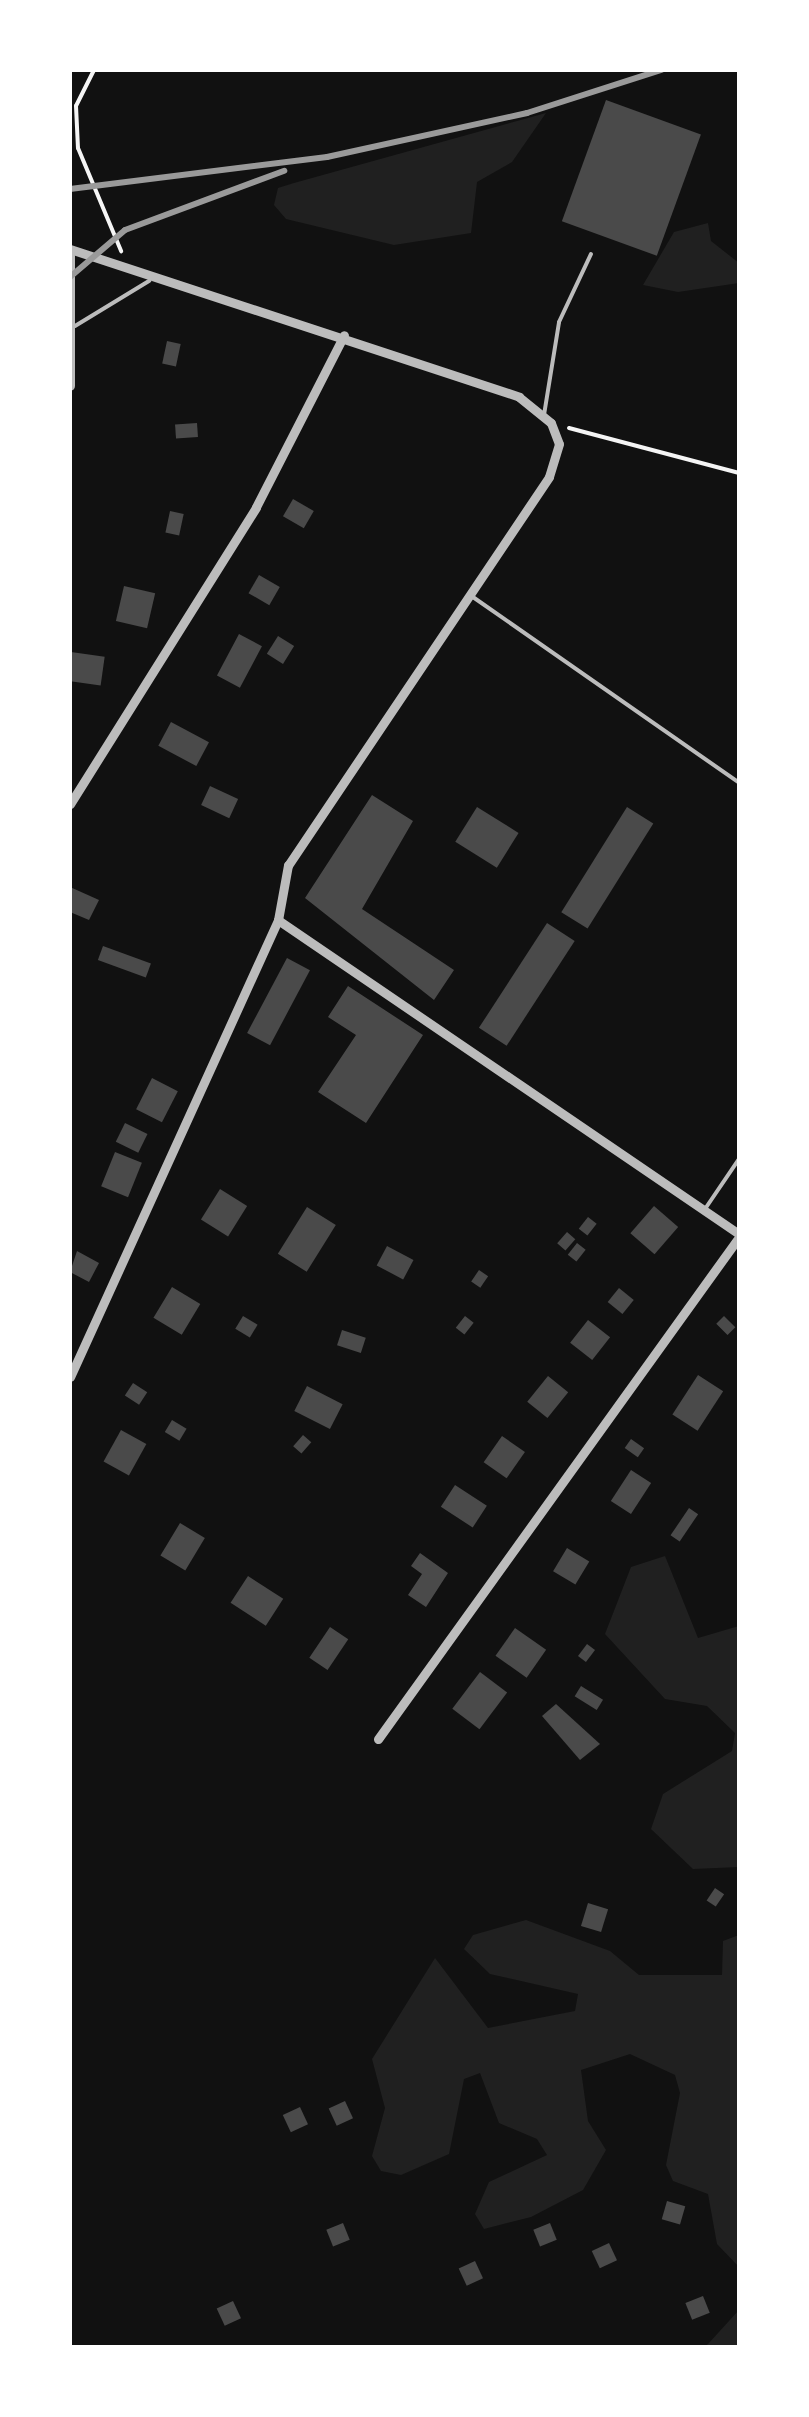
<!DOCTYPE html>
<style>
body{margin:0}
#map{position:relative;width:809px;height:2417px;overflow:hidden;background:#111;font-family:Spectral,serif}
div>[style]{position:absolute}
.green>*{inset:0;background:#202020}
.building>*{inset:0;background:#4a4a4a;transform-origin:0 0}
.path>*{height:4px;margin:-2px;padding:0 2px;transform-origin:2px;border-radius:2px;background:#f5f5f5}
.service>*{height:4px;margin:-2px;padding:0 2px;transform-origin:2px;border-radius:2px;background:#bcbcbc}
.minor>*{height:9px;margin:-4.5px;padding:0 4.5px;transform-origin:4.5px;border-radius:4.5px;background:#bcbcbc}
.tertiary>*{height:10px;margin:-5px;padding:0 5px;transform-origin:5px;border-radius:5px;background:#bcbcbc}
.rail>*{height:6px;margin:-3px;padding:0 3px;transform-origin:3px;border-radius:3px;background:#9a9a9a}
span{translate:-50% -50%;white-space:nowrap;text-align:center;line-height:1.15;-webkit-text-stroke:10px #fff;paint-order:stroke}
.frame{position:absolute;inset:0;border:72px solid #fff;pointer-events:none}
</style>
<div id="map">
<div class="green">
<div style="clip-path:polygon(546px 113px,512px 162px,477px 182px,471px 233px,394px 245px,286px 219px,274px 205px,278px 188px,294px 183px)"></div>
<div style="clip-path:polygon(708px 223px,711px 241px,739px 263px,739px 283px,678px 292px,643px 285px,674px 232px)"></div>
<div style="clip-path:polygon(665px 1556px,698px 1638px,739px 1626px,739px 1867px,693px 1869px,651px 1829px,663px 1794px,732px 1751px,735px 1733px,707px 1706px,665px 1699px,605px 1634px,631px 1567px)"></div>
<div style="clip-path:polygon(526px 1920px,610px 1951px,639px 1975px,722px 1975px,723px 1941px,739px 1935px,739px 2267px,717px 2244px,708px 2194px,673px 2181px,666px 2165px,680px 2093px,675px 2075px,630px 2054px,581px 2070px,588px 2121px,606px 2150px,583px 2190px,531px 2217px,484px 2229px,475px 2214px,489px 2182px,547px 2155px,537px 2139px,499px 2123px,480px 2073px,464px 2079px,449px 2154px,401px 2175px,381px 2171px,372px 2156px,385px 2108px,372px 2059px,435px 1958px,488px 2028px,575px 2011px,578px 1994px,490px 1974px,464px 1949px,473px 1935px)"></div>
<div style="clip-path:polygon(739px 2310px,739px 2347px,704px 2347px,708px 2344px)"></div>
</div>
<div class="building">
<div style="left:606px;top:100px;width:101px;height:129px;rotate:20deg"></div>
<div style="left:167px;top:341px;width:14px;height:23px;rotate:12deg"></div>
<div style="left:197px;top:423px;width:14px;height:22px;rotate:86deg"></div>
<div style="left:293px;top:499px;width:24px;height:20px;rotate:30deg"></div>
<div style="left:170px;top:511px;width:14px;height:22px;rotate:12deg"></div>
<div style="left:259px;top:575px;width:24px;height:21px;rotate:30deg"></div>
<div style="left:124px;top:586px;width:32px;height:36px;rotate:13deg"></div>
<div style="left:239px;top:634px;width:26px;height:47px;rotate:28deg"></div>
<div style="left:278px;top:636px;width:19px;height:21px;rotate:32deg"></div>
<div style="left:71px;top:652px;width:34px;height:29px;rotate:8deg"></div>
<div style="left:171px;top:722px;width:43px;height:27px;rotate:28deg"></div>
<div style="left:210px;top:786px;width:31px;height:21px;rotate:25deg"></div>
<div style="clip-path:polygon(372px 795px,413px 821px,362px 909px,454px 970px,434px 1000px,305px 898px)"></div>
<div style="left:477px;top:807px;width:49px;height:41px;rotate:32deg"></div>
<div style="left:627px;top:807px;width:31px;height:124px;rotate:32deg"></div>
<div style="clip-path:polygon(70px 887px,99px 900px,89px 920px,70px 912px)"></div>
<div style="left:547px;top:923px;width:33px;height:125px;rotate:33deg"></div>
<div style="left:103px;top:946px;width:51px;height:15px;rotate:20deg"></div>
<div style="left:287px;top:958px;width:26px;height:85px;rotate:28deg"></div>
<div style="clip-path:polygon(348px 986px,423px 1035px,366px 1123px,318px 1092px,356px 1035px,328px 1017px)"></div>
<div style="left:152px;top:1078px;width:29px;height:35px;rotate:27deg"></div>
<div style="left:125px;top:1123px;width:25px;height:21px;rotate:26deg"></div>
<div style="left:115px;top:1152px;width:29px;height:37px;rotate:22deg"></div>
<div style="left:220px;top:1189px;width:32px;height:36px;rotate:32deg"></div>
<div style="left:654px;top:1206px;width:32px;height:36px;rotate:41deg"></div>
<div style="left:307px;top:1207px;width:34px;height:55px;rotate:32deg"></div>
<div style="left:588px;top:1217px;width:11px;height:15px;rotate:38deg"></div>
<div style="left:567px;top:1232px;width:11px;height:15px;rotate:41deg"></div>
<div style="left:577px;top:1243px;width:11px;height:15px;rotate:38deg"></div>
<div style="left:387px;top:1246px;width:30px;height:22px;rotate:28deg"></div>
<div style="clip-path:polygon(77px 1251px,99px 1263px,89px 1282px,70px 1272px)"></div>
<div style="left:479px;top:1270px;width:11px;height:14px;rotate:34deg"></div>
<div style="left:172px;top:1287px;width:33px;height:36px;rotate:31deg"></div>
<div style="left:619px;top:1288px;width:19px;height:18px;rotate:39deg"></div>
<div style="left:243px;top:1316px;width:17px;height:15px;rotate:31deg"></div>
<div style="left:465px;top:1316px;width:11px;height:15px;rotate:38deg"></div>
<div style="left:724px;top:1316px;width:16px;height:11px;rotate:45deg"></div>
<div style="left:588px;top:1320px;width:28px;height:29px;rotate:38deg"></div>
<div style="left:342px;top:1330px;width:25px;height:16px;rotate:18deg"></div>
<div style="left:698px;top:1375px;width:30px;height:47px;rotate:33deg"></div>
<div style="left:548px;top:1376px;width:26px;height:33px;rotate:39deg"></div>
<div style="left:133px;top:1383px;width:17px;height:15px;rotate:33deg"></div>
<div style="left:307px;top:1386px;width:40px;height:28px;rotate:27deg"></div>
<div style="left:172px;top:1420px;width:17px;height:14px;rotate:31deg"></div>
<div style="left:121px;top:1430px;width:29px;height:36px;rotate:29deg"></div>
<div style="left:303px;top:1435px;width:11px;height:15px;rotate:41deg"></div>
<div style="left:502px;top:1436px;width:28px;height:32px;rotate:35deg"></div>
<div style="left:631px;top:1439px;width:16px;height:11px;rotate:35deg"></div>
<div style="left:631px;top:1470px;width:24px;height:37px;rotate:33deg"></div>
<div style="left:455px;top:1485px;width:38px;height:26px;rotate:33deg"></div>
<div style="left:689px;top:1508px;width:11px;height:33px;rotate:34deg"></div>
<div style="left:180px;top:1523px;width:29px;height:38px;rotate:31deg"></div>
<div style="left:567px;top:1548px;width:26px;height:27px;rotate:31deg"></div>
<div style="clip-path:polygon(420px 1553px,448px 1573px,426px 1607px,408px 1595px,422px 1574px,411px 1566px)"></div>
<div style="left:248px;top:1576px;width:42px;height:32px;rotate:33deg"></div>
<div style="left:330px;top:1627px;width:22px;height:37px;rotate:34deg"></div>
<div style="left:515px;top:1628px;width:38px;height:34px;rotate:35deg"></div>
<div style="left:587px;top:1644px;width:10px;height:15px;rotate:37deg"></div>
<div style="left:480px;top:1672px;width:34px;height:46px;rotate:37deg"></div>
<div style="left:581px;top:1686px;width:26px;height:12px;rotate:32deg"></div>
<div style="clip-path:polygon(556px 1704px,600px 1744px,580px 1760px,542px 1716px)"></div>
<div style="left:715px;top:1888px;width:11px;height:15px;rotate:34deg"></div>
<div style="left:588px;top:1903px;width:21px;height:24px;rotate:17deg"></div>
<div style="left:345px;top:2101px;width:19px;height:18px;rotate:65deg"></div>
<div style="left:300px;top:2107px;width:19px;height:19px;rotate:65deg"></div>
<div style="left:667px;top:2201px;width:19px;height:19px;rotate:16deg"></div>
<div style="left:343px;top:2223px;width:18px;height:18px;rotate:68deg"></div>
<div style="left:550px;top:2223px;width:18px;height:18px;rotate:68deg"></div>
<div style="left:609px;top:2243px;width:19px;height:19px;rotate:65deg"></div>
<div style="left:475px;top:2261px;width:19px;height:18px;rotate:65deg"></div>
<div style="left:703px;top:2296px;width:18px;height:19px;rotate:68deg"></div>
<div style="left:233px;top:2301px;width:19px;height:18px;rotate:65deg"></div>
</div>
<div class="path">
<div style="left:94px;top:70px;width:40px;rotate:116.6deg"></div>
<div style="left:76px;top:106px;width:42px;rotate:87.3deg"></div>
<div style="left:78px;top:148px;width:112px;rotate:67.3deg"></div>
<div style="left:569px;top:428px;width:176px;rotate:14.8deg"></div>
</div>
<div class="service">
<div style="left:75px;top:326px;width:87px;rotate:-31.3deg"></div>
<div style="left:544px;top:415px;width:94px;rotate:-80.8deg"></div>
<div style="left:559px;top:322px;width:75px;rotate:-64.8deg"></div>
<div style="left:470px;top:595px;width:328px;rotate:34.9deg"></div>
<div style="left:705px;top:1209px;width:60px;rotate:-55.8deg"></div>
</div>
<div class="minor">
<div style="left:70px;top:249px;width:473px;rotate:18.2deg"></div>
<div style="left:519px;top:397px;width:41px;rotate:39.1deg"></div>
<div style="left:551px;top:423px;width:22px;rotate:69deg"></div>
<div style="left:559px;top:444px;width:34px;rotate:107deg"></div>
<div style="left:549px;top:477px;width:468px;rotate:123.9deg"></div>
<div style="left:288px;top:865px;width:56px;rotate:100.3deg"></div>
<div style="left:278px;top:920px;width:502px;rotate:114.47deg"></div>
<div style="left:70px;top:804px;width:350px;rotate:-57.9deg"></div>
<div style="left:256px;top:507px;width:193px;rotate:-62.9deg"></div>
<div style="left:278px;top:920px;width:558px;rotate:34.26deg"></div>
<div style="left:378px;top:1739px;width:618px;rotate:-54.28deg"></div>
</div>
<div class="tertiary">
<div style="left:70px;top:256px;width:130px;rotate:90deg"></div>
</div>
<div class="rail">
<div style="left:70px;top:189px;width:259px;rotate:-7.1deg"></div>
<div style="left:327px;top:157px;width:205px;rotate:-12.4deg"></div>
<div style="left:527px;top:113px;width:141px;rotate:-17.8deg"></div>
<div style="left:70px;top:277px;width:72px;rotate:-40.5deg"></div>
<div style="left:125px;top:230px;width:170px;rotate:-20.4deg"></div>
</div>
<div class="frame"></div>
</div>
